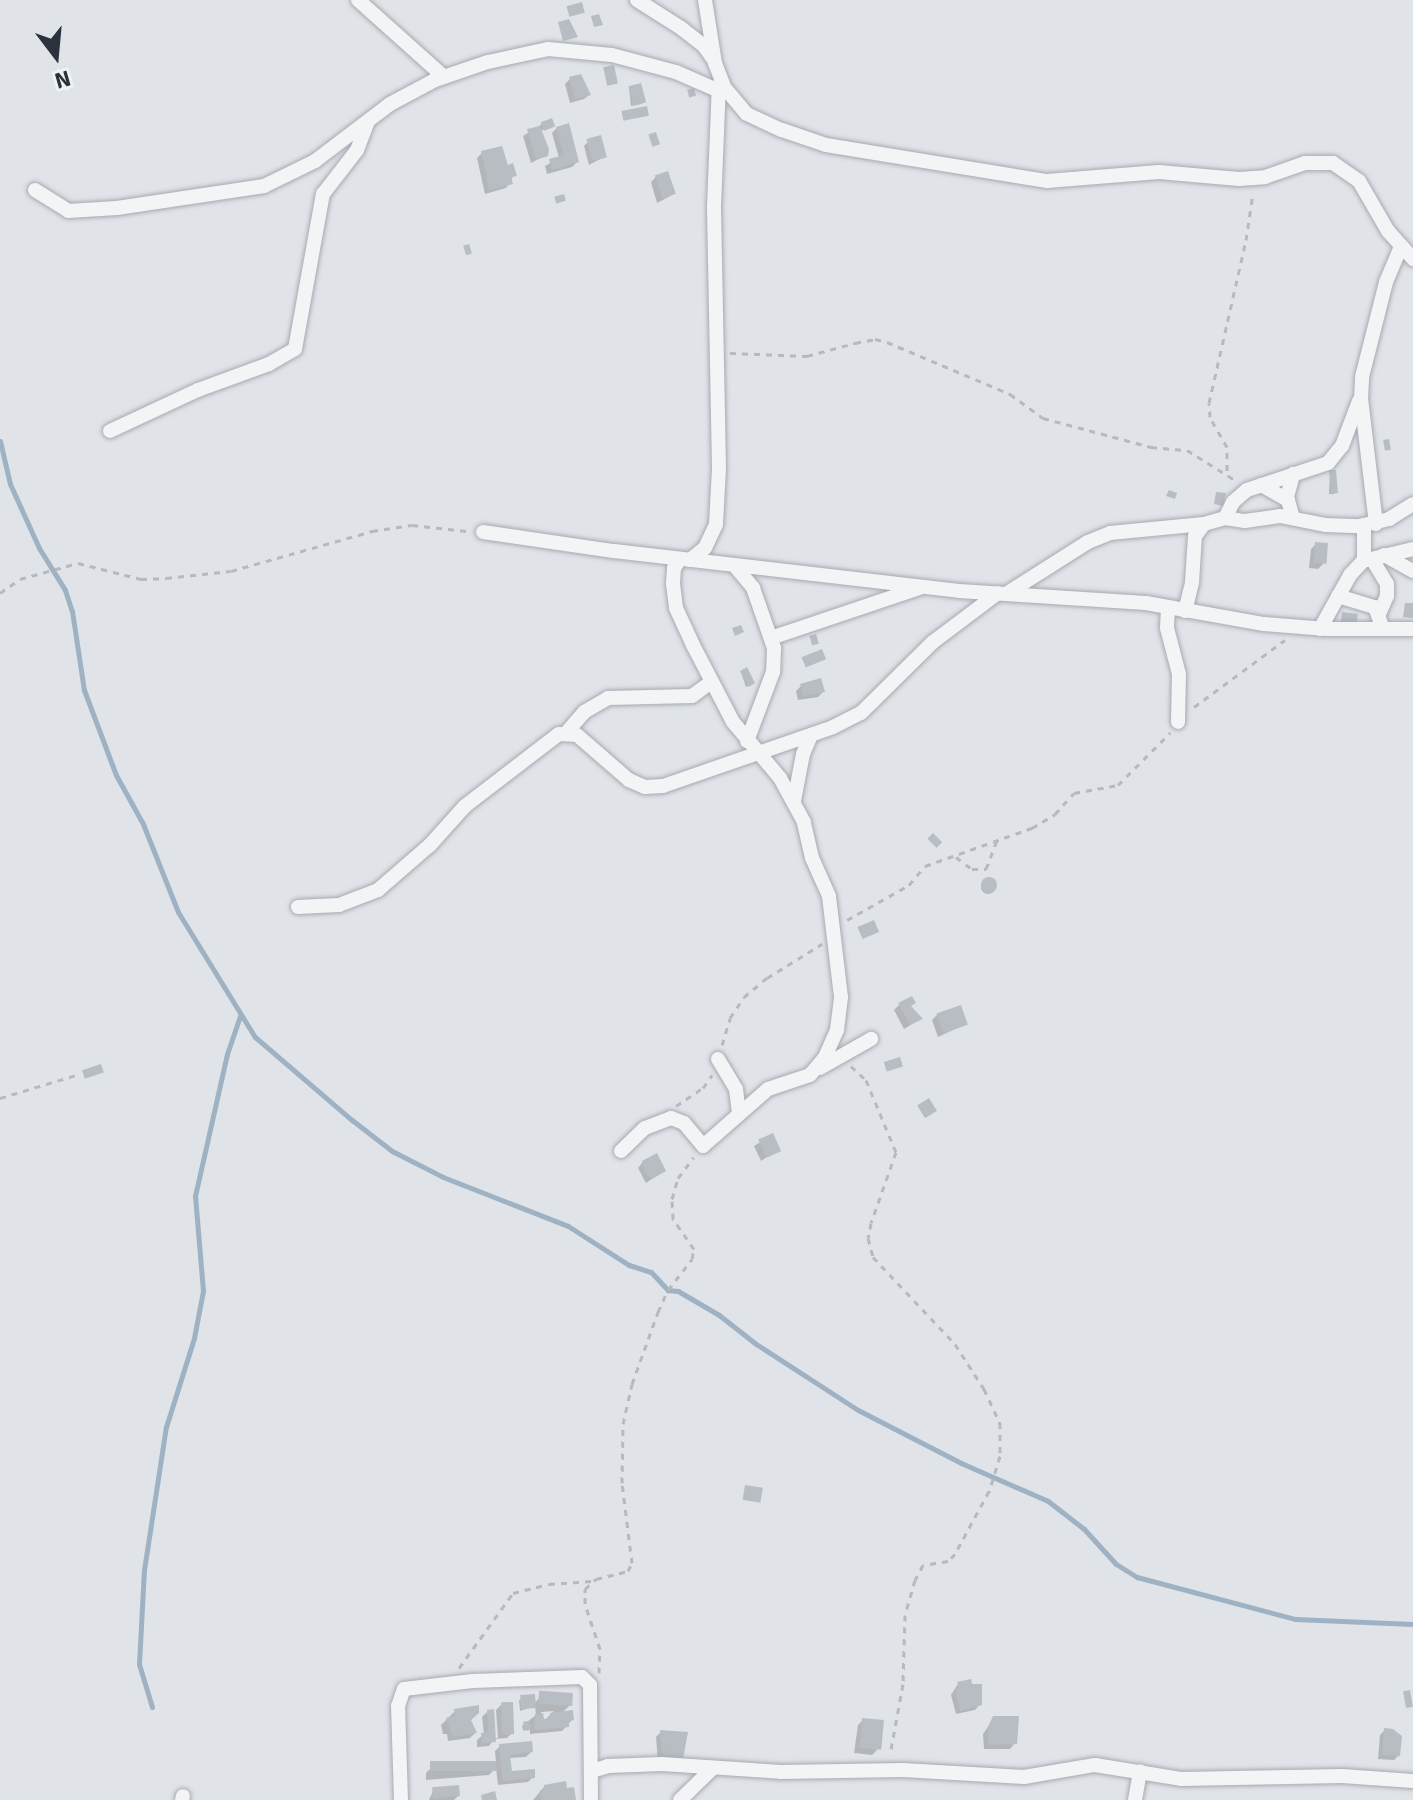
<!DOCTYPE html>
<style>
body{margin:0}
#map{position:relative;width:1413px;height:1800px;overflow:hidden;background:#e0e3e8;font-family:Signika,sans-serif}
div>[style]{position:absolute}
.shadow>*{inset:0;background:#0003}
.round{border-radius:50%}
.stream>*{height:5px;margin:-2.5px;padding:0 2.5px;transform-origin:2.5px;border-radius:2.5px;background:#9eb2c4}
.building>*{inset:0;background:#b8bdc4;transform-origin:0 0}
.path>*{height:3px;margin-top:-1.5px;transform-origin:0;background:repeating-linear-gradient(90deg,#b6babe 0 6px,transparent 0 12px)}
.roads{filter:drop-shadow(0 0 2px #a6aab1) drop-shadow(0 0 2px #a6aab1)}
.street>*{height:14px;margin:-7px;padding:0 7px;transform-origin:7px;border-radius:7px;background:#f2f4f6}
span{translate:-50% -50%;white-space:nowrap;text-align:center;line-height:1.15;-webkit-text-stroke:6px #eff2f5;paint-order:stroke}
.north{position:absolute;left:16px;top:16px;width:80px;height:80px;-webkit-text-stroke:6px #eff2f5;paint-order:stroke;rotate:164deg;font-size:22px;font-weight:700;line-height:32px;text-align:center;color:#2a323d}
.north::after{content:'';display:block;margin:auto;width:28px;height:36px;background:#2a323d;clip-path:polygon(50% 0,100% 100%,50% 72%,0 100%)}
</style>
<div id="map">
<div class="shadow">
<div style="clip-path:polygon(570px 79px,589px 95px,584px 99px,570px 103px,565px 84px)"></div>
<div style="clip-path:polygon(629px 88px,643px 102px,641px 104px,631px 106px)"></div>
<div style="clip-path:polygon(542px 124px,553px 126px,540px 131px,546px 155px,531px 163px,523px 136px)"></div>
<div style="clip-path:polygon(557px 128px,577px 162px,572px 167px,547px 174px,545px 166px,559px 158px,552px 133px)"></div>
<div style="clip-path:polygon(589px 141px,604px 157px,589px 165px,584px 146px)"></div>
<div style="clip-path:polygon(482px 153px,514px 175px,506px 188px,485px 194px,477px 158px)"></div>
<div style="clip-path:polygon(656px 177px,674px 194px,657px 203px,651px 182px)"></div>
<div style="clip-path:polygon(1330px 473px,1336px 492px,1334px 494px,1329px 494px)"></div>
<div style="clip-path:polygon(1316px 544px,1323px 564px,1318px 569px,1309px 568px,1311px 549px)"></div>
<div style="clip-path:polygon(741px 672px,751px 685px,746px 687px)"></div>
<div style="clip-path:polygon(801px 686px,823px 692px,818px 697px,798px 700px,796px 691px)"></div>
<div class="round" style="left:981px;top:880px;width:14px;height:14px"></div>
<div style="clip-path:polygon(899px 1005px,909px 1007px,920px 1019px,904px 1029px,894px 1010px)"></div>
<div style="clip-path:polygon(937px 1015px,966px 1024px,938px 1037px,932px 1020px)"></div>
<div style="clip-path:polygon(772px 1135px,778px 1150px,761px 1161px,754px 1146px)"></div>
<div style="clip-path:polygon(643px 1162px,664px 1171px,646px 1183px,638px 1168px)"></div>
<div style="clip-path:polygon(958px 1684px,980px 1704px,975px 1710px,956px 1714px,951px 1695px)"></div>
<div style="clip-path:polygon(evenodd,540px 1697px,570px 1705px,562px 1713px,572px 1720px,562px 1731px,530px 1734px,530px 1729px,523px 1730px,522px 1726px,536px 1715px,535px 1706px,520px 1711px,519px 1700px,534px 1704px,540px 1697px,554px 1711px,542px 1723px,541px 1712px,554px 1711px)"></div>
<div style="clip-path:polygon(501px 1705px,512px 1733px,507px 1738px,494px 1739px,489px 1746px,477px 1747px,477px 1740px,484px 1734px,482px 1717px,487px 1712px,494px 1738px,498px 1738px,496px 1710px)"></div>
<div style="clip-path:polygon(455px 1711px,469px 1720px,475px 1733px,470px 1738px,448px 1741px,447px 1734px,443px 1734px,441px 1725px)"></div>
<div style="clip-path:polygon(994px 1718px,1015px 1743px,1010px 1749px,984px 1749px,983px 1734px)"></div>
<div style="clip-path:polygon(863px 1720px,877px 1750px,872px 1755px,854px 1753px,858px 1725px)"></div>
<div style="clip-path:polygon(1385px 1730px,1399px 1755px,1394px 1760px,1378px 1759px,1380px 1735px)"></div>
<div style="clip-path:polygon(661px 1732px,686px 1734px,658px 1762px,656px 1737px)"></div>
<div style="clip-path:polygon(500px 1746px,531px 1752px,526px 1757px,508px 1758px,510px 1773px,533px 1777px,528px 1782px,498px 1785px,496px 1768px,489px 1775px,426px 1780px,426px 1773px,431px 1768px,496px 1763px,495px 1751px)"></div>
<div style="clip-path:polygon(544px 1787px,566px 1790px,574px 1800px,533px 1800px)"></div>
<div style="clip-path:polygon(433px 1791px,458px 1796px,454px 1800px,429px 1800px)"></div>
</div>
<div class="stream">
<div style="left:0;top:441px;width:44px;rotate:76.9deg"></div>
<div style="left:10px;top:484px;width:70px;rotate:65.6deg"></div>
<div style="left:39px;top:548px;width:49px;rotate:58.2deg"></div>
<div style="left:65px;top:590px;width:22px;rotate:72deg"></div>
<div style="left:72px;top:611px;width:80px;rotate:81.4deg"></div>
<div style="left:84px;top:690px;width:91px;rotate:69.4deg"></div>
<div style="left:116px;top:775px;width:56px;rotate:61.1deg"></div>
<div style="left:143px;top:824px;width:95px;rotate:68.3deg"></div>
<div style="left:178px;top:912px;width:147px;rotate:58.4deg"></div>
<div style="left:255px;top:1037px;width:128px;rotate:40.6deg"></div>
<div style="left:352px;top:1120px;width:51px;rotate:37.8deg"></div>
<div style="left:392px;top:1151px;width:57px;rotate:27deg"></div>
<div style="left:443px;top:1177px;width:134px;rotate:21.4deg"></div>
<div style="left:568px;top:1226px;width:72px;rotate:32.6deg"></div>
<div style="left:629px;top:1265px;width:23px;rotate:18deg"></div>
<div style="left:651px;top:1272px;width:25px;rotate:47deg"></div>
<div style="left:668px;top:1290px;width:10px;rotate:6deg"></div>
<div style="left:678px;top:1291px;width:48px;rotate:30.3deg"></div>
<div style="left:719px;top:1315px;width:47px;rotate:38.1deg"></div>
<div style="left:756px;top:1344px;width:121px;rotate:32.9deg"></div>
<div style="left:858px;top:1410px;width:116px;rotate:27.2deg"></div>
<div style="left:961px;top:1463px;width:95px;rotate:23.6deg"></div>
<div style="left:1048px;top:1501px;width:46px;rotate:37.9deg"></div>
<div style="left:1084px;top:1529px;width:47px;rotate:47.6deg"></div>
<div style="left:1116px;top:1564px;width:25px;rotate:32deg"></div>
<div style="left:1137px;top:1577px;width:163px;rotate:14.9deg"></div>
<div style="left:1295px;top:1619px;width:118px;rotate:2.4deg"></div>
<div style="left:152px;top:1707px;width:45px;rotate:-106.8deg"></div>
<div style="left:139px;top:1664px;width:94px;rotate:-87deg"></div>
<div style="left:144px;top:1570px;width:145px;rotate:-81.3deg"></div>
<div style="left:166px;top:1427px;width:93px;rotate:-72.5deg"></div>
<div style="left:194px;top:1338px;width:48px;rotate:-79.2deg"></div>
<div style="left:203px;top:1291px;width:95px;rotate:-94.8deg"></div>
<div style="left:195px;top:1196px;width:146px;rotate:-77.3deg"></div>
<div style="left:227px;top:1054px;width:40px;rotate:-71.1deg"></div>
</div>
<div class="building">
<div style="left:582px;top:2px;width:11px;height:16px;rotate:75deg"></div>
<div style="clip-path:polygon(599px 14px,603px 25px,594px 27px,591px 16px)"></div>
<div style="clip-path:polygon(569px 19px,578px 37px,563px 41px,558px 22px)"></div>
<div style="left:614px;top:65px;width:19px;height:11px;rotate:78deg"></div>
<div style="clip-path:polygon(581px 74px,591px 95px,575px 99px,569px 77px)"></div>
<div style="left:641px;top:83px;width:20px;height:13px;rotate:75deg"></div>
<div style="left:694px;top:88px;width:8px;height:7px;rotate:76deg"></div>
<div style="left:647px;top:106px;width:10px;height:26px;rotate:79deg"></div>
<div style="left:552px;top:118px;width:9px;height:12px;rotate:69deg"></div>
<div style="clip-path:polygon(569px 123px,579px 162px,552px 170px,549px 159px,564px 155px,556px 127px)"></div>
<div style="clip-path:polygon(540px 126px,549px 149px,548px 156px,536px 160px,527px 129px)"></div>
<div style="left:656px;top:132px;width:13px;height:8px;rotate:72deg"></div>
<div style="left:601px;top:135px;width:23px;height:15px;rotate:75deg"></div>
<div style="clip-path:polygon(502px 146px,508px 165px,513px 163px,517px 176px,511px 177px,513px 184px,489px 190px,481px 151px)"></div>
<div style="left:668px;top:171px;width:24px;height:14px;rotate:71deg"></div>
<div style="left:564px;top:194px;width:7px;height:10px;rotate:74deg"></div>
<div style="left:469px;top:244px;width:10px;height:6px;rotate:73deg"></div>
<div style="left:1389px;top:439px;width:11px;height:6px;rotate:80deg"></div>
<div style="left:1336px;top:470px;width:23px;height:7px;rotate:85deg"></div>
<div style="clip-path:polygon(1169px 490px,1177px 493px,1175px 499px,1166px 496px)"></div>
<div style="clip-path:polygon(1216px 492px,1226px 493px,1223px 506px,1214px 504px)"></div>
<div style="left:1315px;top:542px;width:13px;height:21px;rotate:4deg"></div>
<div style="clip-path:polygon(1405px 603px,1413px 603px,1413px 618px,1403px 617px)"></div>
<div style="left:1342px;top:612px;width:16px;height:10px;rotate:7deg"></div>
<div style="clip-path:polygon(741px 625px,744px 632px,735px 636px,732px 628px)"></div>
<div style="left:816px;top:634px;width:10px;height:7px;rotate:73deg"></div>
<div style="left:822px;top:649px;width:11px;height:22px;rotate:68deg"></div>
<div style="clip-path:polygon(747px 667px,755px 683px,749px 687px,740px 671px)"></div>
<div style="clip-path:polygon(821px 678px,825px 692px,803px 696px,800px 684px)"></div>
<div style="left:933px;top:833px;width:13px;height:8px;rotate:45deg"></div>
<div class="round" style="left:981px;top:877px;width:16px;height:16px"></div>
<div style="left:874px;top:920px;width:13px;height:18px;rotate:67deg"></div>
<div style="clip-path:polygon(912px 996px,916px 1003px,911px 1006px,923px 1019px,910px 1025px,898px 1003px)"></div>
<div style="left:961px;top:1005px;width:21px;height:26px;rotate:71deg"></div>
<div style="left:900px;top:1057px;width:10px;height:17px;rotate:73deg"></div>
<div style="left:101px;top:1064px;width:9px;height:20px;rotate:72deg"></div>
<div style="left:929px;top:1098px;width:15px;height:14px;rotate:58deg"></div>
<div style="left:773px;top:1133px;width:20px;height:16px;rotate:66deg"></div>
<div style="clip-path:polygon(657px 1153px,666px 1171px,652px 1179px,645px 1173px,642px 1161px)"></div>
<div style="left:745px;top:1485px;width:18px;height:15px;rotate:9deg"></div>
<div style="clip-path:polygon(971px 1679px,972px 1684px,982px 1684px,982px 1705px,960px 1711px,955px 1689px,959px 1688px,957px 1682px)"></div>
<div style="left:1410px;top:1690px;width:17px;height:7px;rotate:80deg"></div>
<div style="left:573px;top:1693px;width:13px;height:34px;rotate:94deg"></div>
<div style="left:535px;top:1694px;width:14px;height:15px;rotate:86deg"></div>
<div style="left:513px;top:1702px;width:32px;height:12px;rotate:88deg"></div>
<div style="clip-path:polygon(479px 1705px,479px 1713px,471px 1720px,477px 1733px,453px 1737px,446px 1718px,455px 1716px,454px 1709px)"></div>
<div style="clip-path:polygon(494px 1709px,496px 1742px,482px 1743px,481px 1733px,488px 1732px,487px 1710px)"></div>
<div style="clip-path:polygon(573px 1710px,574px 1720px,569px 1721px,569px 1727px,534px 1730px,535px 1714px,543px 1713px,544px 1719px,550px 1718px,550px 1713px)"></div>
<div style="clip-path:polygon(993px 1716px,1019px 1716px,1017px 1744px,988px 1745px,988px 1727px)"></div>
<div style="left:862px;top:1718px;width:22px;height:30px;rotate:5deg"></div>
<div style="left:530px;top:1721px;width:9px;height:7px;rotate:84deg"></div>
<div style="clip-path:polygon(1384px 1728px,1393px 1729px,1402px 1736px,1400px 1756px,1382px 1755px)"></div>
<div style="clip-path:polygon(660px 1730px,688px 1732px,683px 1759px,662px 1758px)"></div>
<div style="clip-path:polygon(532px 1741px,533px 1752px,510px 1755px,512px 1771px,535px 1769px,535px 1778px,502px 1781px,499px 1744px)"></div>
<div style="left:496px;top:1761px;width:10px;height:66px;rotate:90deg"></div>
<div style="clip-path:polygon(566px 1781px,567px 1788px,574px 1787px,576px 1800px,541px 1800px,540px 1790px,544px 1790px,544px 1785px)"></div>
<div style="left:459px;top:1785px;width:11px;height:27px;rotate:85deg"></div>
<div style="clip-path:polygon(495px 1791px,497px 1800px,482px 1800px,481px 1795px)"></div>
</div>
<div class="path">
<div style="left:730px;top:353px;width:77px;rotate:2.2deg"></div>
<div style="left:807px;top:356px;width:50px;rotate:-15.2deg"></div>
<div style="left:855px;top:343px;width:20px;rotate:-11deg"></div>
<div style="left:875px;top:339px;width:12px;rotate:14deg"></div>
<div style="left:887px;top:342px;width:134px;rotate:22.9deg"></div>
<div style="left:1010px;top:394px;width:41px;rotate:36deg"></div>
<div style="left:1043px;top:418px;width:112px;rotate:15deg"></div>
<div style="left:1151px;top:447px;width:36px;rotate:5deg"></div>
<div style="left:1187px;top:450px;width:57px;rotate:32deg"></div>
<div style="left:1227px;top:471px;width:24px;rotate:-90deg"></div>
<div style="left:1227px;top:447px;width:34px;rotate:-120deg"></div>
<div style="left:1210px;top:417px;width:14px;rotate:-94deg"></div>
<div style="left:1209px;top:403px;width:167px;rotate:-77.2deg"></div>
<div style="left:1246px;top:240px;width:48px;rotate:-81.5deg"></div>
<div style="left:0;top:593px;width:24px;rotate:-35deg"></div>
<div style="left:20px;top:579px;width:60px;rotate:-15.4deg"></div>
<div style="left:78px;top:563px;width:65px;rotate:14.3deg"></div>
<div style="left:141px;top:579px;width:25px;rotate:-2deg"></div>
<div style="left:166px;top:578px;width:65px;rotate:-6.1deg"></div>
<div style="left:231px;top:571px;width:147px;rotate:-15.8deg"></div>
<div style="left:372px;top:531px;width:40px;rotate:-8.5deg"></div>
<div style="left:412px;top:525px;width:55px;rotate:6.2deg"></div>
<div style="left:1194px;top:707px;width:113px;rotate:-36.4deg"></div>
<div style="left:956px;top:857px;width:20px;rotate:37deg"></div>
<div style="left:972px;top:869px;width:14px"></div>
<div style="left:986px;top:869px;width:30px;rotate:-69deg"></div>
<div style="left:847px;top:920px;width:71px;rotate:-29.4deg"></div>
<div style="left:909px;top:885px;width:25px;rotate:-50deg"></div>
<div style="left:925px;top:866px;width:114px;rotate:-19.6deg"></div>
<div style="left:1032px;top:828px;width:27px;rotate:-31deg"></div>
<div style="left:1055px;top:814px;width:28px;rotate:-48deg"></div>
<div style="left:1074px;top:793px;width:45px;rotate:-10.3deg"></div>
<div style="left:1118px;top:785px;width:74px;rotate:-45deg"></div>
<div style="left:722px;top:1045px;width:28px;rotate:-73deg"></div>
<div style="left:730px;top:1018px;width:25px;rotate:-56deg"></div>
<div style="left:744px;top:997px;width:30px;rotate:-40deg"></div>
<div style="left:767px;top:978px;width:65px;rotate:-31.7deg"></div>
<div style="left:851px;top:1066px;width:21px;rotate:43deg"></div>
<div style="left:866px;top:1080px;width:78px;rotate:67.4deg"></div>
<div style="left:896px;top:1152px;width:75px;rotate:109.4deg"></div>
<div style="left:871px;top:1223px;width:15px;rotate:101deg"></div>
<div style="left:868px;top:1238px;width:20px;rotate:75deg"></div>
<div style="left:873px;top:1257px;width:120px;rotate:46.7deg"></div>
<div style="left:955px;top:1344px;width:54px;rotate:57.2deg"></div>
<div style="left:984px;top:1389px;width:38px;rotate:65deg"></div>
<div style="left:1000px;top:1423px;width:33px;rotate:90deg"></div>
<div style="left:1000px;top:1456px;width:37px;rotate:107deg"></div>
<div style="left:989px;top:1491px;width:72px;rotate:118.4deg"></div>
<div style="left:955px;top:1554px;width:10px;rotate:135deg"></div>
<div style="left:948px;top:1561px;width:25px;rotate:171deg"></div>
<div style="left:923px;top:1565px;width:17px;rotate:118deg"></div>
<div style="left:915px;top:1580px;width:36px;rotate:106deg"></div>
<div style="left:905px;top:1615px;width:69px;rotate:91.7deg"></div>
<div style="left:903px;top:1684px;width:72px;rotate:100.4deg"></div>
<div style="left:0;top:1098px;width:79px;rotate:-16.8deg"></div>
<div style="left:676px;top:1106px;width:32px;rotate:-34deg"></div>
<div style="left:703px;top:1088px;width:16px;rotate:-55deg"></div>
<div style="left:459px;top:1668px;width:92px;rotate:-54.2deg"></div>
<div style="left:513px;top:1593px;width:37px;rotate:-14deg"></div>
<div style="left:549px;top:1584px;width:43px;rotate:-4deg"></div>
<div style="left:599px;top:1673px;width:24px;rotate:-88deg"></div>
<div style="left:600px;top:1649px;width:47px;rotate:-108.4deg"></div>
<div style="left:585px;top:1604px;width:15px;rotate:-90deg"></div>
<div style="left:585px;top:1589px;width:15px;rotate:-42deg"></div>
<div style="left:596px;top:1579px;width:33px;rotate:-14deg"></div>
<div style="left:628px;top:1571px;width:9px;rotate:-63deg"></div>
<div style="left:632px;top:1563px;width:81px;rotate:-97.1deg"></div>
<div style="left:622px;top:1483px;width:59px;rotate:-89deg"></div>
<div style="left:623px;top:1424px;width:41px;rotate:-77.3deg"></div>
<div style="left:632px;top:1384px;width:77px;rotate:-70.1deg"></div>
<div style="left:658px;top:1312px;width:24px;rotate:-66deg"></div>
<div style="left:668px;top:1290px;width:39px;rotate:-52deg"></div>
<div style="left:692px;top:1259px;width:10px;rotate:-79deg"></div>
<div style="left:694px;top:1249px;width:37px;rotate:-125deg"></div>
<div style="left:673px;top:1219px;width:20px;rotate:-93deg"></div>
<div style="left:672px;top:1199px;width:22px;rotate:-74deg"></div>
<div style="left:678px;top:1178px;width:26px;rotate:-53deg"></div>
</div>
<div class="roads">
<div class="street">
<div style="left:358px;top:0;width:115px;rotate:41.8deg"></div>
<div style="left:637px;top:0;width:52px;rotate:32.5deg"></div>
<div style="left:681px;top:28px;width:29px;rotate:38deg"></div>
<div style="left:704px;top:46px;width:16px;rotate:55deg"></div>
<div style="left:705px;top:0;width:64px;rotate:81deg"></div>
<div style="left:715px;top:63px;width:26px;rotate:69deg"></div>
<div style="left:724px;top:87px;width:35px;rotate:50deg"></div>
<div style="left:747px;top:114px;width:38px;rotate:25deg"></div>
<div style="left:782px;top:130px;width:46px;rotate:18.8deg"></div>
<div style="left:826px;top:145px;width:224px;rotate:9.3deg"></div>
<div style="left:1047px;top:181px;width:112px;rotate:-4.6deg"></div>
<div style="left:1159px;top:172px;width:80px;rotate:5deg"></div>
<div style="left:1239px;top:179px;width:26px;rotate:-4deg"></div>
<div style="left:1265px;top:177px;width:42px;rotate:-19.3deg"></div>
<div style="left:1305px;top:163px;width:28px"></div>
<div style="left:1333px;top:163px;width:32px;rotate:35deg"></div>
<div style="left:1359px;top:181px;width:58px;rotate:59.9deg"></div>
<div style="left:1388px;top:231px;width:38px;rotate:48deg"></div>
<div style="left:35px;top:190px;width:39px;rotate:32deg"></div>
<div style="left:68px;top:211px;width:49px;rotate:-3.5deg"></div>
<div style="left:117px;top:208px;width:149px;rotate:-8.5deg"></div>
<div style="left:264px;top:186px;width:57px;rotate:-26.1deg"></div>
<div style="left:315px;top:161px;width:94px;rotate:-37.2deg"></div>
<div style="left:390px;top:104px;width:51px;rotate:-28.1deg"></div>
<div style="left:435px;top:80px;width:56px;rotate:-18.8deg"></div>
<div style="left:488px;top:62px;width:61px;rotate:-12.2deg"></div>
<div style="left:548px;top:49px;width:64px;rotate:5.4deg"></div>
<div style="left:612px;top:55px;width:66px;rotate:14.9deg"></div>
<div style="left:676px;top:72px;width:47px;rotate:23.8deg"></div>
<div style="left:110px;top:431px;width:97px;rotate:-25deg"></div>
<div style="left:198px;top:390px;width:76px;rotate:-20.1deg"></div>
<div style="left:269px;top:364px;width:30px;rotate:-30deg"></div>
<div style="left:295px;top:349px;width:158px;rotate:-79.8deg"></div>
<div style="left:323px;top:194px;width:56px;rotate:-52.3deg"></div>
<div style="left:357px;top:150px;width:30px;rotate:-69deg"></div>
<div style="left:1261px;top:485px;width:31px;rotate:29deg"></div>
<div style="left:1225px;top:518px;width:18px;rotate:-63deg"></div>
<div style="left:1233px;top:502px;width:18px;rotate:-41deg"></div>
<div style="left:1247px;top:490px;width:85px;rotate:-18.4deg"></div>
<div style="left:1328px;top:463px;width:22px;rotate:-51deg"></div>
<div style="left:1342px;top:446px;width:48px;rotate:-69.3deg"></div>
<div style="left:1293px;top:518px;width:22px;rotate:-106deg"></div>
<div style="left:1287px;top:497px;width:24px;rotate:-75deg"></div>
<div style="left:1376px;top:524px;width:126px;rotate:-96.8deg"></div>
<div style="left:1361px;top:399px;width:22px;rotate:-87deg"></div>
<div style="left:1362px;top:377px;width:98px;rotate:-75.8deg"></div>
<div style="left:1386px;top:282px;width:39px;rotate:-67deg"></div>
<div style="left:483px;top:532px;width:132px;rotate:8.3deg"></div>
<div style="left:614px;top:551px;width:347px;rotate:6.6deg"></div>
<div style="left:959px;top:591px;width:187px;rotate:3.7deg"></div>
<div style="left:1146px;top:603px;width:120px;rotate:10.1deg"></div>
<div style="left:1264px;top:624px;width:63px;rotate:4.5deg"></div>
<div style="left:1327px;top:629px;width:86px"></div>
<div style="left:1384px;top:555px;width:33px;rotate:29deg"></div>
<div style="left:1372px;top:559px;width:29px;rotate:59deg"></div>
<div style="left:1387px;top:584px;width:12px;rotate:90deg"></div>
<div style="left:1387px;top:596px;width:20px;rotate:114deg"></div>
<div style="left:690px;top:560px;width:19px;rotate:-39deg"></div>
<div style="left:705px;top:548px;width:26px;rotate:-65deg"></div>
<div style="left:716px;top:524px;width:56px;rotate:-86.9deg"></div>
<div style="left:719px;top:468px;width:261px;rotate:-91.1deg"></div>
<div style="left:714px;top:207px;width:122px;rotate:-87.7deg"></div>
<div style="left:1367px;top:560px;width:47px;rotate:-13.4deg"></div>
<div style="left:734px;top:565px;width:30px;rotate:50deg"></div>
<div style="left:753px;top:588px;width:64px;rotate:70.7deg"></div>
<div style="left:774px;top:648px;width:24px;rotate:92deg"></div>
<div style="left:773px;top:672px;width:74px;rotate:110.6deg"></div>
<div style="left:1006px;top:594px;width:97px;rotate:-32.4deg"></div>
<div style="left:1088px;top:542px;width:24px;rotate:-22deg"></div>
<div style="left:1110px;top:533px;width:94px;rotate:-5.5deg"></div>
<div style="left:1338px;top:596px;width:39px;rotate:17deg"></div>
<div style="left:1375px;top:607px;width:23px;rotate:70deg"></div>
<div style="left:1168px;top:608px;width:20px;rotate:93deg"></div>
<div style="left:1167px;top:628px;width:48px;rotate:75.4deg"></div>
<div style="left:1179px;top:674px;width:48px;rotate:91.2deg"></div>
<div style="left:1185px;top:611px;width:30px;rotate:-76deg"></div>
<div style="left:1192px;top:582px;width:46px;rotate:-86.3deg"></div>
<div style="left:1195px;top:536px;width:15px;rotate:-53deg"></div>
<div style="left:1204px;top:524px;width:22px;rotate:-16deg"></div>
<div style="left:1225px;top:518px;width:20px;rotate:9deg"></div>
<div style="left:1245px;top:521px;width:35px;rotate:-8deg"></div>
<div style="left:1280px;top:516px;width:47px;rotate:11.1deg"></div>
<div style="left:1326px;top:525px;width:33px;rotate:2deg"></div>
<div style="left:1359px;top:526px;width:31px;rotate:-13deg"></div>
<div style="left:1389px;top:519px;width:28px;rotate:-32deg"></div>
<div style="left:1320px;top:629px;width:62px;rotate:-60.9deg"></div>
<div style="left:1350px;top:575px;width:21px;rotate:-47deg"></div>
<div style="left:1364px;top:560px;width:35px;rotate:-90deg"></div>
<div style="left:771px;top:638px;width:157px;rotate:-18.6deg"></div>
<div style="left:566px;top:733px;width:28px;rotate:-49deg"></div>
<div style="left:584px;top:712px;width:28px;rotate:-30deg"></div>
<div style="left:608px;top:698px;width:84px;rotate:-1.4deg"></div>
<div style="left:692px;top:696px;width:24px;rotate:-36deg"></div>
<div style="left:794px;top:801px;width:48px;rotate:-79.2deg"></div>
<div style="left:803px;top:754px;width:21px;rotate:-67deg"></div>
<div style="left:298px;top:907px;width:41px;rotate:-2.8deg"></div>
<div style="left:339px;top:905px;width:42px;rotate:-21deg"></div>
<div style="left:378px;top:890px;width:69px;rotate:-40.9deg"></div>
<div style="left:430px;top:845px;width:52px;rotate:-48.1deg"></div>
<div style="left:465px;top:806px;width:118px;rotate:-37.5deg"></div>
<div style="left:559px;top:734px;width:18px;rotate:3deg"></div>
<div style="left:577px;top:735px;width:69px;rotate:40.9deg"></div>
<div style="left:629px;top:780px;width:17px;rotate:24deg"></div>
<div style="left:645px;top:787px;width:18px;rotate:-3deg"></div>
<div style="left:663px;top:786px;width:180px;rotate:-19.1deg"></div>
<div style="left:833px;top:727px;width:31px;rotate:-27deg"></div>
<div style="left:861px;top:713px;width:101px;rotate:-44.6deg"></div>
<div style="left:933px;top:642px;width:81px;rotate:-37deg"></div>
<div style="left:718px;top:1059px;width:35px;rotate:59deg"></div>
<div style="left:736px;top:1089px;width:23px;rotate:83deg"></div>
<div style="left:820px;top:1068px;width:59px;rotate:-29.6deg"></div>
<div style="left:621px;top:1151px;width:33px;rotate:-44deg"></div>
<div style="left:645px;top:1128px;width:28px;rotate:-21deg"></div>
<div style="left:671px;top:1118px;width:14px;rotate:21deg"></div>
<div style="left:684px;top:1123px;width:30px;rotate:50deg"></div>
<div style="left:703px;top:1146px;width:86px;rotate:-41.2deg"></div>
<div style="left:768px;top:1089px;width:44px;rotate:-18.4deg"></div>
<div style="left:810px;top:1075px;width:23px;rotate:-50deg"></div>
<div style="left:825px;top:1057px;width:30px;rotate:-66deg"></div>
<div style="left:837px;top:1030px;width:33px;rotate:-83deg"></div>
<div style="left:841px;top:997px;width:102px;rotate:-96.8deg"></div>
<div style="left:829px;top:896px;width:42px;rotate:-114.1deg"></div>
<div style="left:812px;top:858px;width:37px;rotate:-103deg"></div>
<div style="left:804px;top:822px;width:50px;rotate:-118.6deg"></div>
<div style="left:780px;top:778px;width:73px;rotate:-130deg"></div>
<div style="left:733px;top:722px;width:87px;rotate:-117.5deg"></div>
<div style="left:693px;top:645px;width:41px;rotate:-114.7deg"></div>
<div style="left:676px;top:608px;width:25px;rotate:-97deg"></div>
<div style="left:673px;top:583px;width:15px;rotate:-86deg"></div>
<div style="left:674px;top:568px;width:11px;rotate:-56deg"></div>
<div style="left:592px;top:1771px;width:17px;rotate:-17deg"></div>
<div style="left:608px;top:1766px;width:54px;rotate:-2.1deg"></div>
<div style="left:662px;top:1764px;width:119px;rotate:3.8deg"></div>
<div style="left:781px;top:1772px;width:122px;rotate:-0.9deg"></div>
<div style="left:903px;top:1770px;width:121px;rotate:3.3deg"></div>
<div style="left:1024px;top:1777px;width:72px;rotate:-9.6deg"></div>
<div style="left:1095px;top:1765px;width:87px;rotate:9.2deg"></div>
<div style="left:1181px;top:1779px;width:161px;rotate:-1.1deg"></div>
<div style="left:1342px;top:1776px;width:71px;rotate:4deg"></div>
<div style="left:182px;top:1800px;width:4px;rotate:-76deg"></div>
<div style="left:401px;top:1800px;width:94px;rotate:-91.8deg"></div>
<div style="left:398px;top:1706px;width:18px;rotate:-71deg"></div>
<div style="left:404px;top:1689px;width:69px;rotate:-6.6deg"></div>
<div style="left:473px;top:1681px;width:109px;rotate:-2.1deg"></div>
<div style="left:582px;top:1677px;width:11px;rotate:45deg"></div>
<div style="left:590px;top:1685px;width:115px;rotate:89.5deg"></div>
<div style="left:680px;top:1800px;width:45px;rotate:-44.1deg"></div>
<div style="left:1135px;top:1800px;width:29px;rotate:-80deg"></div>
</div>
</div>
<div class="north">N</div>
</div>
